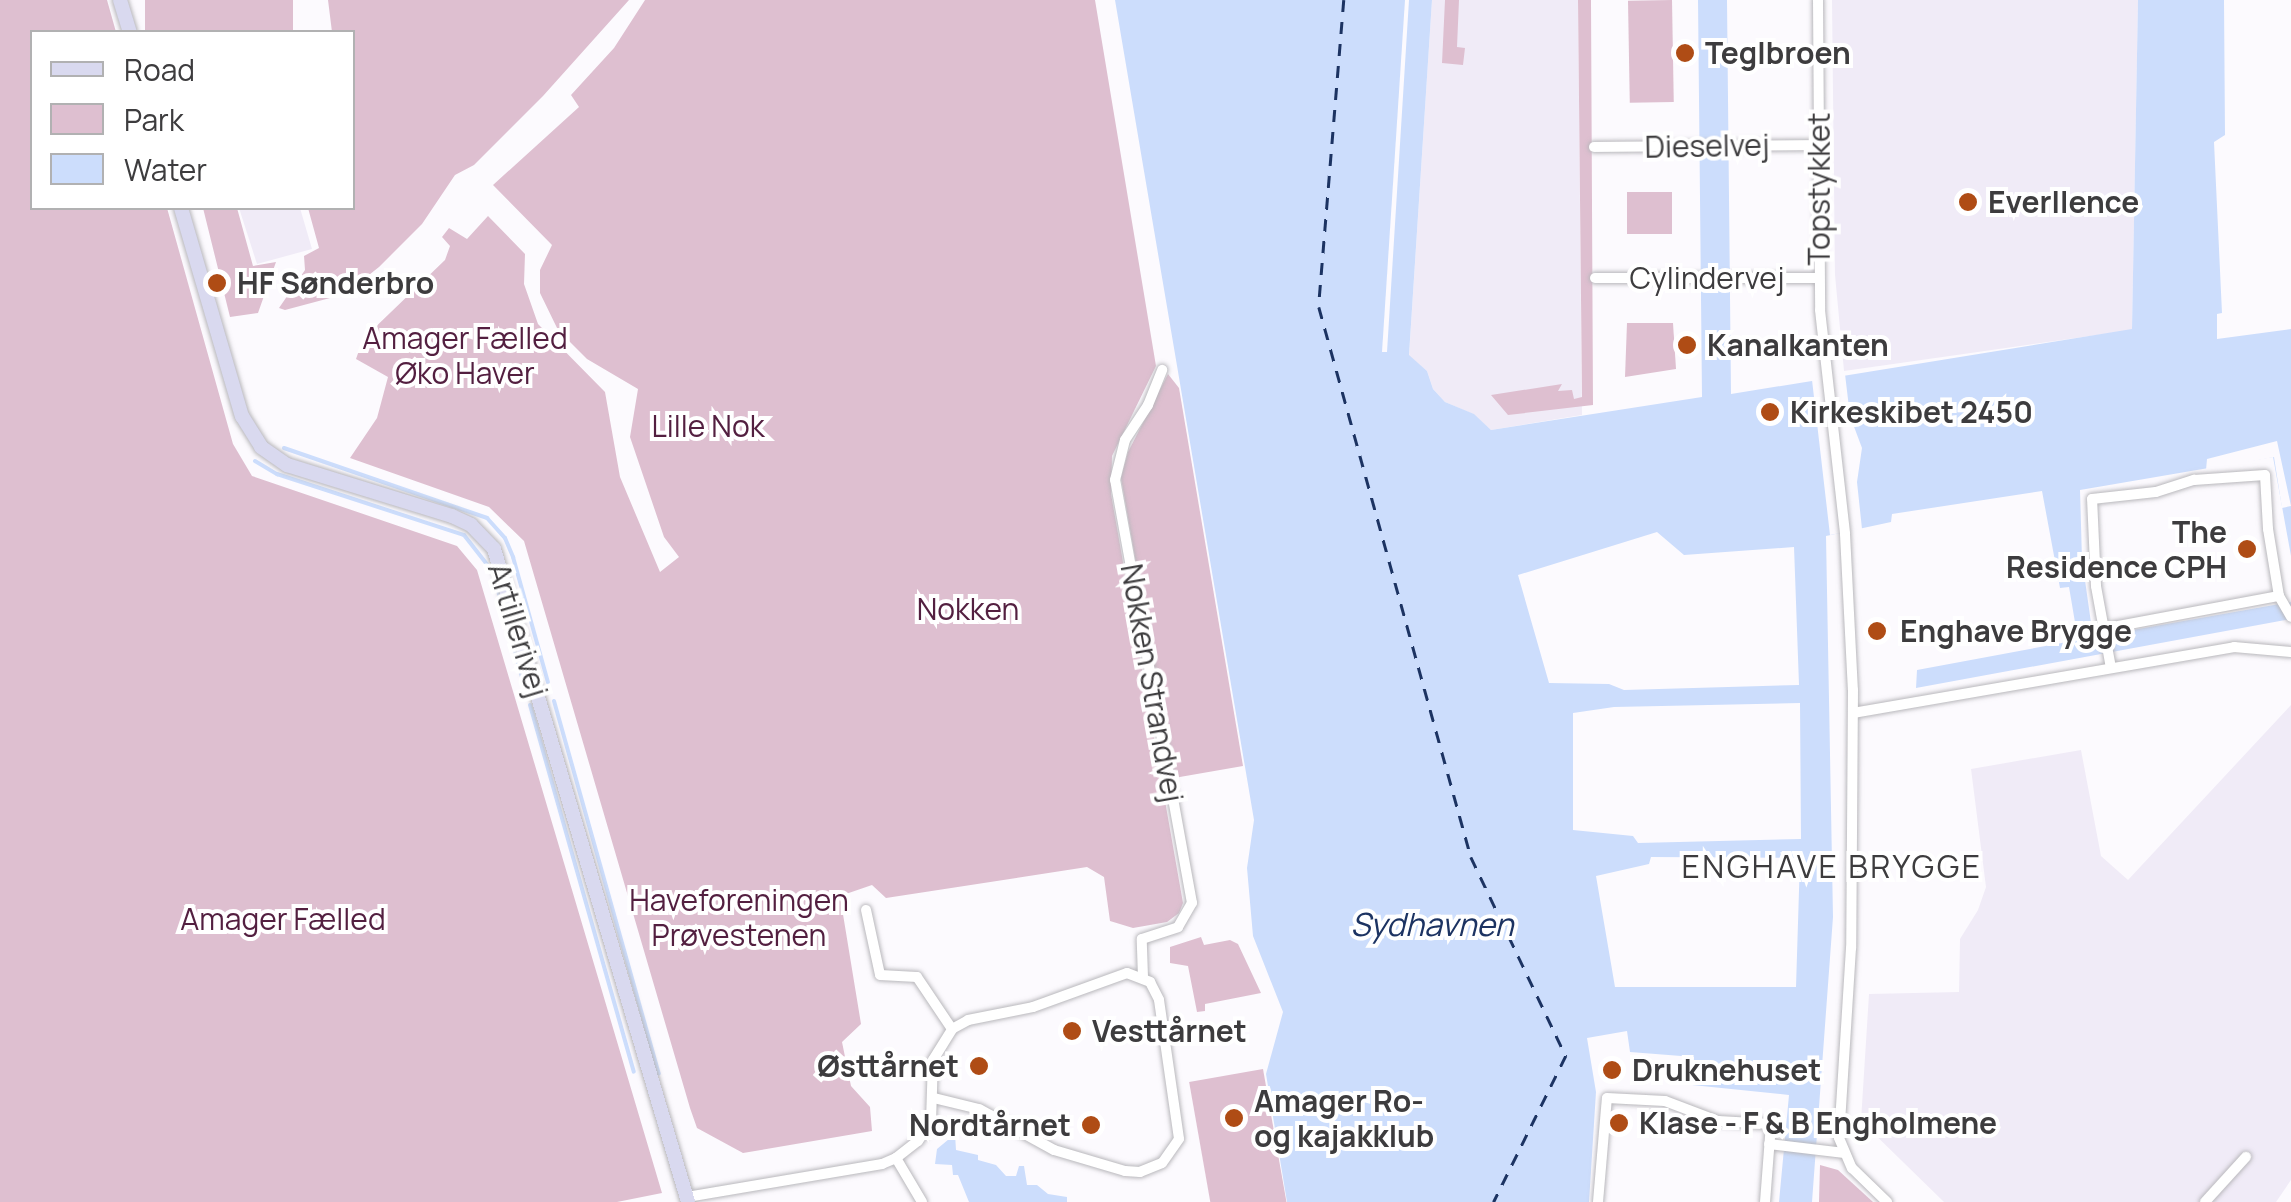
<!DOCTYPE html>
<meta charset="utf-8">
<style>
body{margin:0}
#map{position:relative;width:2291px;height:1202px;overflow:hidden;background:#fcfafe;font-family:Manrope,sans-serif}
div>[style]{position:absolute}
.built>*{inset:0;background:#f0ebf7}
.green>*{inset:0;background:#debfd0;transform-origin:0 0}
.water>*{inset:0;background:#ccddfc}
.pier>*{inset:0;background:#fcfafe}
.stream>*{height:4px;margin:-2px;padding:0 2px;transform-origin:2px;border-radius:2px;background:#ccddfc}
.ferry>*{height:2.5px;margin-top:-1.25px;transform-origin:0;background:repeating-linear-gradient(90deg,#1c3362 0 12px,transparent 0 22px)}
.roads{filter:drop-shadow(0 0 2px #b9b8bc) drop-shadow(0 0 2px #b9b8bc)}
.street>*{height:10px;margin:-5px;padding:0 5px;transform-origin:5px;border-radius:5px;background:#fff}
.secondary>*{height:14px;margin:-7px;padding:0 7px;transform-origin:7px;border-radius:7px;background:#d9d9ef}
.dots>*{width:28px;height:28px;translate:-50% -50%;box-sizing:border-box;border:5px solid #fff;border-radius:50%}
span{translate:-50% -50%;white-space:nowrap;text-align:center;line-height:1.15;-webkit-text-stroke:8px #fff;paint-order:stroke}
.poi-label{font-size:30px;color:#3d3c3e;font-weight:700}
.left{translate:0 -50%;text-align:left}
.right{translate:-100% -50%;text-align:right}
.street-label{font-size:30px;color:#3d3c3e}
.park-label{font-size:30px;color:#531f40}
.neighbourhood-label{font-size:32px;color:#3d3c3e;letter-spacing:2.5px}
.water-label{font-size:32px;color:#1c3362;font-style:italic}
.legend{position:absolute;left:30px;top:30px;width:325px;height:180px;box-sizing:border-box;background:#fff;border:2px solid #b1b1b2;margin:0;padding:12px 18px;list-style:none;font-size:30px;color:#3d3c3e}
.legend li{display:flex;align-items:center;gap:20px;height:50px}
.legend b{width:50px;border:2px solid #b1b1b2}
</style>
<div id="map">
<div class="built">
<div style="clip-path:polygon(1432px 0,1578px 0,1582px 415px,1491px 430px,1473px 414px,1445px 402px,1433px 389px,1427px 371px,1409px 356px)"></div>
<div style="clip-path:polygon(1832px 0,2138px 0,2132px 330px,1844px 371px,1835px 275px)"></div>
<div style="clip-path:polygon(239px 208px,300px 208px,312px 249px,257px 264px)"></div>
<div style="clip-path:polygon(2291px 705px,2291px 1180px,2276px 1202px,1944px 1202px,1861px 1121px,1869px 994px,1959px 992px,1960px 939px,1978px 910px,1986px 887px,1971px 769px,2081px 750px,2101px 856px,2128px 880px)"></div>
</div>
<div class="green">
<div style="clip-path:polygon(0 0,107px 0,116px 32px,32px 32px,32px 208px,167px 208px,233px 444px,252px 476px,457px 546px,477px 570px,662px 1193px,617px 1202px,0 1202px)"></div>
<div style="left:145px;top:0;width:148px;height:34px"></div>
<div style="clip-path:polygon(328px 0,629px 0,543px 96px,474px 165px,455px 175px,422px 224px,379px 267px,345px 294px,285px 310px,279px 308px,305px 270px,304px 256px,319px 248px,308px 208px,352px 208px,352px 32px,332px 32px)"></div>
<div style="clip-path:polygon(645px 0,1095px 0,1156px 366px,1112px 456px,1111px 494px,1183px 903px,1179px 913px,1167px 922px,1133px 928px,1110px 921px,1104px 877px,1087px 867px,886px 898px,872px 885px,840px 896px,861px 1024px,842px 1042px,851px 1086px,870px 1107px,872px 1131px,743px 1153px,697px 1128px,690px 1108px,524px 541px,489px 507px,350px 458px,377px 418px,388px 377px,356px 359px,363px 339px,445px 260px,450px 246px,442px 237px,449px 228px,467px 239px,488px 216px,525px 254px,524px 284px,538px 324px,605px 392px,620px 477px,660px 572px,679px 557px,664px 537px,630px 437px,638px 389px,587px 359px,558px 330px,540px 293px,540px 270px,552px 245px,493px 185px,579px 107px,571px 95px,614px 48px)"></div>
<div style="clip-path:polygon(1445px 0,1459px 0,1457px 47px,1465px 48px,1463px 65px,1442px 63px)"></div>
<div style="clip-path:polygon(1578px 0,1591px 0,1593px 405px,1508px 415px,1491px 395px,1562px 384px,1558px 391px,1572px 390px,1574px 399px,1582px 397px)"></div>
<div style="left:1672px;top:0;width:102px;height:44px;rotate:89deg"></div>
<div style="left:1627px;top:192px;width:45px;height:42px"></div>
<div style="clip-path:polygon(203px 208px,237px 208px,253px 266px,276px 262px,258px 313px,230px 317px)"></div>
<div style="clip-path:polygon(1627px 323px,1673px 323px,1676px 369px,1625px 377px)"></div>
<div style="clip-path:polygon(1168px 374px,1179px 388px,1243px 766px,1174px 778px,1121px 478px,1128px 452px)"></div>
<div style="clip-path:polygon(1201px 937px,1204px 945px,1230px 940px,1238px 944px,1261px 993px,1205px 1004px,1205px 1011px,1197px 1012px,1188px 966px,1170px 963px,1170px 947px)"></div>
<div style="left:1263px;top:1069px;width:135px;height:75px;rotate:80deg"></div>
<div style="clip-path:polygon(1820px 1165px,1838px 1170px,1873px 1202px,1819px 1202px)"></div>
</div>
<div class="water">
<div style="clip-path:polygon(evenodd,1115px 0,1432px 0,1409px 355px,1427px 371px,1433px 389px,1445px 402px,1474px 414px,1491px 430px,1702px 397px,1698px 0,1727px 0,1731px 394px,2132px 329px,2138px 0,2224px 0,2225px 135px,2214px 142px,2222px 313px,2217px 314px,2217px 339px,2291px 329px,2291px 556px,2273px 457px,2080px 490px,2082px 559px,2093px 637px,2291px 602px,2291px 619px,1916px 688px,1917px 670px,2078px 640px,2069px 587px,2060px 588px,2042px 491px,1892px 514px,1891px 522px,1826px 536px,1833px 917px,1812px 1202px,1779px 1202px,1789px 1095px,1692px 1085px,1694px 1057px,1630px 1052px,1627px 1031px,1587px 1038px,1596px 1092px,1589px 1202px,1287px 1202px,1266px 1074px,1283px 1012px,1253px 936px,1247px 868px,1254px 820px,1115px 0,1657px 532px,1684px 555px,1794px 547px,1799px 685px,1624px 690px,1609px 684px,1549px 683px,1518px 575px,1657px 532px,1115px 0,1800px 703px,1801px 839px,1638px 843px,1633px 836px,1573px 830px,1573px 713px,1614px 707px,1800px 703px,1115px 0,1651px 857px,1800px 858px,1796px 987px,1615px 987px,1596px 876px,1649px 864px,1651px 857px)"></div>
<div style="clip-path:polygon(955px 1134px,956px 1150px,978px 1155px,978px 1160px,996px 1165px,1006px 1176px,1016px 1176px,1019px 1166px,1024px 1166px,1027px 1185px,1037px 1185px,1048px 1194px,1067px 1197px,1067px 1202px,969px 1202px,958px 1175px,953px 1175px,952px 1165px,935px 1164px,937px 1149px)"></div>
</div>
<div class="pier">
<div style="clip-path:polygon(1405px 0,1409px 0,1387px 352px,1382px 352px)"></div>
<div style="clip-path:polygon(1845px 374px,1850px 416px,1862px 448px,1857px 482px,1862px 529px,1830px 535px,1812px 380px)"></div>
<div style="clip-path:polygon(2277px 441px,2291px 506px,2282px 508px,2274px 457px,2206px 470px,2207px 459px)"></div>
</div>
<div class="stream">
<div style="left:284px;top:448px;width:215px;rotate:19deg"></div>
<div style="left:487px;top:518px;width:27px;rotate:48deg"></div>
<div style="left:505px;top:538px;width:21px;rotate:67deg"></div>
<div style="left:513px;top:557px;width:130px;rotate:74.4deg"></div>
<div style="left:255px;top:461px;width:26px;rotate:31deg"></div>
<div style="left:277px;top:474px;width:197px;rotate:18.1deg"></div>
<div style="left:464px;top:535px;width:47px;rotate:51.9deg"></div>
<div style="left:493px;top:572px;width:124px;rotate:74.6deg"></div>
<div style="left:554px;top:701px;width:387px;rotate:74.3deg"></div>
<div style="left:530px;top:705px;width:381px;rotate:74.2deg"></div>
</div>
<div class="ferry">
<div style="left:1344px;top:0;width:308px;rotate:94.7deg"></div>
<div style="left:1319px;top:307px;width:571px;rotate:74.55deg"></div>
<div style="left:1471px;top:857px;width:221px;rotate:64.5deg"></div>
<div style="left:1566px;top:1056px;width:163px;rotate:116.3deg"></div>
</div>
<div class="roads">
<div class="street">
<div style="left:1818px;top:0;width:310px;rotate:89.6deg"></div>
<div style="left:1820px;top:310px;width:225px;rotate:83.6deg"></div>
<div style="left:1845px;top:534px;width:156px;rotate:87.1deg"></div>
<div style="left:1853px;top:690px;width:258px;rotate:90.4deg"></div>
<div style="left:1851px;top:948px;width:190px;rotate:93.6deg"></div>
<div style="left:1839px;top:1138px;width:33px;rotate:67deg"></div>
<div style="left:1852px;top:1168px;width:49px;rotate:44.2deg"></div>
<div style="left:1594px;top:147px;width:225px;rotate:-0.5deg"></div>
<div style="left:1595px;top:278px;width:224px"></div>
<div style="left:2106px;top:635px;width:11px;rotate:-49deg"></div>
<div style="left:2113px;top:627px;width:169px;rotate:-10.6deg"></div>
<div style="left:2111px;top:668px;width:83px;rotate:-100.4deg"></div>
<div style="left:2096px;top:586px;width:87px;rotate:-92.6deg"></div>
<div style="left:2092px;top:499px;width:64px;rotate:-6.2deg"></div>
<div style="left:2156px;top:492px;width:40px;rotate:-18deg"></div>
<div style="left:2194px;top:480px;width:71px;rotate:-4deg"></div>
<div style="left:2265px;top:475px;width:54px;rotate:86.8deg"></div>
<div style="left:2268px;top:529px;width:68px;rotate:80.7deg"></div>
<div style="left:2279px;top:596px;width:24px;rotate:60deg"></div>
<div style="left:1853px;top:713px;width:387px;rotate:-9.8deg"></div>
<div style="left:2234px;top:647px;width:57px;rotate:5deg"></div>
<div style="left:866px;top:910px;width:66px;rotate:77.8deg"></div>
<div style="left:880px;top:975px;width:37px;rotate:3deg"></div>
<div style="left:917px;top:977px;width:63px;rotate:56.1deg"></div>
<div style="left:1143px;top:977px;width:38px;rotate:-92deg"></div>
<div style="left:1142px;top:939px;width:38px;rotate:-18deg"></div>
<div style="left:1178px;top:927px;width:28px;rotate:-60deg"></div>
<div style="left:1192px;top:903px;width:430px;rotate:-100.3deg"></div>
<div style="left:1115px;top:480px;width:41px;rotate:-76deg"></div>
<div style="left:1125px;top:440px;width:42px;rotate:-56.7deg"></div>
<div style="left:1148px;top:405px;width:38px;rotate:-68deg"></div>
<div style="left:1769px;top:1144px;width:76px;rotate:6.8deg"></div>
<div style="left:896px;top:1158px;width:51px;rotate:59.4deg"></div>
<div style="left:687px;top:1197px;width:198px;rotate:-9.6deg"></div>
<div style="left:882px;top:1164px;width:15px;rotate:-23deg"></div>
<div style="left:896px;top:1158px;width:28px;rotate:-38deg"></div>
<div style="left:918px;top:1141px;width:23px;rotate:-56deg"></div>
<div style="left:931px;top:1122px;width:62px;rotate:-88.2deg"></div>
<div style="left:933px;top:1060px;width:36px;rotate:-58deg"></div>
<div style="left:952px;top:1029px;width:18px;rotate:-29deg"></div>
<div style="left:968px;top:1020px;width:66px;rotate:-11.3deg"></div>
<div style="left:1033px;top:1007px;width:100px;rotate:-19.9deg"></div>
<div style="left:1127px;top:973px;width:25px;rotate:21deg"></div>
<div style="left:1150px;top:982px;width:20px;rotate:63deg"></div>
<div style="left:1159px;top:1000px;width:140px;rotate:81.8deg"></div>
<div style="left:1179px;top:1139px;width:29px;rotate:125deg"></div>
<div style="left:1162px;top:1163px;width:24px;rotate:158deg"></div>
<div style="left:1140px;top:1172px;width:15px;rotate:-176deg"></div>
<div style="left:1125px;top:1171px;width:74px;rotate:-163.5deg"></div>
<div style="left:1054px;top:1150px;width:85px;rotate:-151.3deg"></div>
<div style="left:979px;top:1109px;width:46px;rotate:-166.3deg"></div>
<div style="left:1598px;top:1202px;width:104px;rotate:-85.1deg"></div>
<div style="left:1607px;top:1098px;width:58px;rotate:3deg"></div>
<div style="left:1665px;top:1101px;width:57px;rotate:20.7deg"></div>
<div style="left:1718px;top:1121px;width:53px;rotate:3.2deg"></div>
<div style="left:1771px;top:1124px;width:78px;rotate:94.4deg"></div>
<div style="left:2205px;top:1202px;width:61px;rotate:-47.7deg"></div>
</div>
<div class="secondary">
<div style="left:120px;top:0;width:34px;rotate:73deg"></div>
<div style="left:181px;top:208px;width:217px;rotate:73.7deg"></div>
<div style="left:242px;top:416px;width:36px;rotate:58deg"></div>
<div style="left:261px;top:447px;width:32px;rotate:35deg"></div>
<div style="left:287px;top:465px;width:173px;rotate:17.2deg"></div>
<div style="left:452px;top:516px;width:21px;rotate:25deg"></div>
<div style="left:471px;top:525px;width:33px;rotate:46deg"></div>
<div style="left:494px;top:549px;width:681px;rotate:73.45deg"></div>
</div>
</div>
<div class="dots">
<div style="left:1685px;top:53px;background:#af4c15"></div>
<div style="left:1968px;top:202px;background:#af4c15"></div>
<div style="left:217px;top:283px;background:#af4c15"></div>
<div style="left:1687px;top:345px;background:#af4c15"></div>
<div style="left:1770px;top:412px;background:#af4c15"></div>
<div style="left:2247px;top:549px;background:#af4c15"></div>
<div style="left:1877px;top:631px;background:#af4c15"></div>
<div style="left:1072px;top:1031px;background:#af4c15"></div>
<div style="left:979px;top:1066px;background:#af4c15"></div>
<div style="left:1612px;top:1070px;background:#af4c15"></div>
<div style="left:1234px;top:1118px;background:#af4c15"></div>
<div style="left:1619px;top:1123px;background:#af4c15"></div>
<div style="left:1091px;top:1125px;background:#af4c15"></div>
</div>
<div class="poi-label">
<span class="left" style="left:1705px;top:53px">Teglbroen</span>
<span class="left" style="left:1988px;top:202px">Everllence</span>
<span class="left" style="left:237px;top:283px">HF Sønderbro</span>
<span class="left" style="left:1707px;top:345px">Kanalkanten</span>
<span class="left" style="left:1790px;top:412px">Kirkeskibet 2450</span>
<span class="right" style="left:2227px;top:549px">The<br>Residence CPH</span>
<span class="left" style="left:1900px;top:631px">Enghave Brygge</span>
<span class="left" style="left:1092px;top:1031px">Vesttårnet</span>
<span class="right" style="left:959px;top:1066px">Østtårnet</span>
<span class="left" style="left:1632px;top:1070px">Druknehuset</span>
<span class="left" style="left:1254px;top:1118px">Amager Ro-<br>og kajakklub</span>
<span class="left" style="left:1639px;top:1123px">Klase - F &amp; B Engholmene</span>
<span class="right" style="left:1071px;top:1125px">Nordtårnet</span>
</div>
<div class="street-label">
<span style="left:1707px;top:146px;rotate:-1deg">Dieselvej</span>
<span style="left:1819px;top:189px;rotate:-90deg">Topstykket</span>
<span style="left:1707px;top:278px">Cylindervej</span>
<span style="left:518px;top:630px;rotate:73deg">Artillerivej</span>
<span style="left:1152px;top:683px;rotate:80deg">Nokken Strandvej</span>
</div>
<div class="park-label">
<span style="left:465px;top:355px">Amager Fælled<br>Øko Haver</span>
<span style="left:708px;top:426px">Lille Nok</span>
<span style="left:968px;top:609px">Nokken</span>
<span style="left:739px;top:917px">Haveforeningen<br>Prøvestenen</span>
<span style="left:283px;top:919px">Amager Fælled</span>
</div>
<div class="neighbourhood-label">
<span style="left:1832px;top:866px">ENGHAVE BRYGGE</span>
</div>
<div class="water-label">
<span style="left:1432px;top:924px">Sydhavnen</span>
</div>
<ul class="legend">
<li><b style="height:12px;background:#d9d9ef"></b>Road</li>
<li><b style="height:28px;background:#debfd0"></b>Park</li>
<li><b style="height:28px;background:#ccddfc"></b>Water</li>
</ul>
</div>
